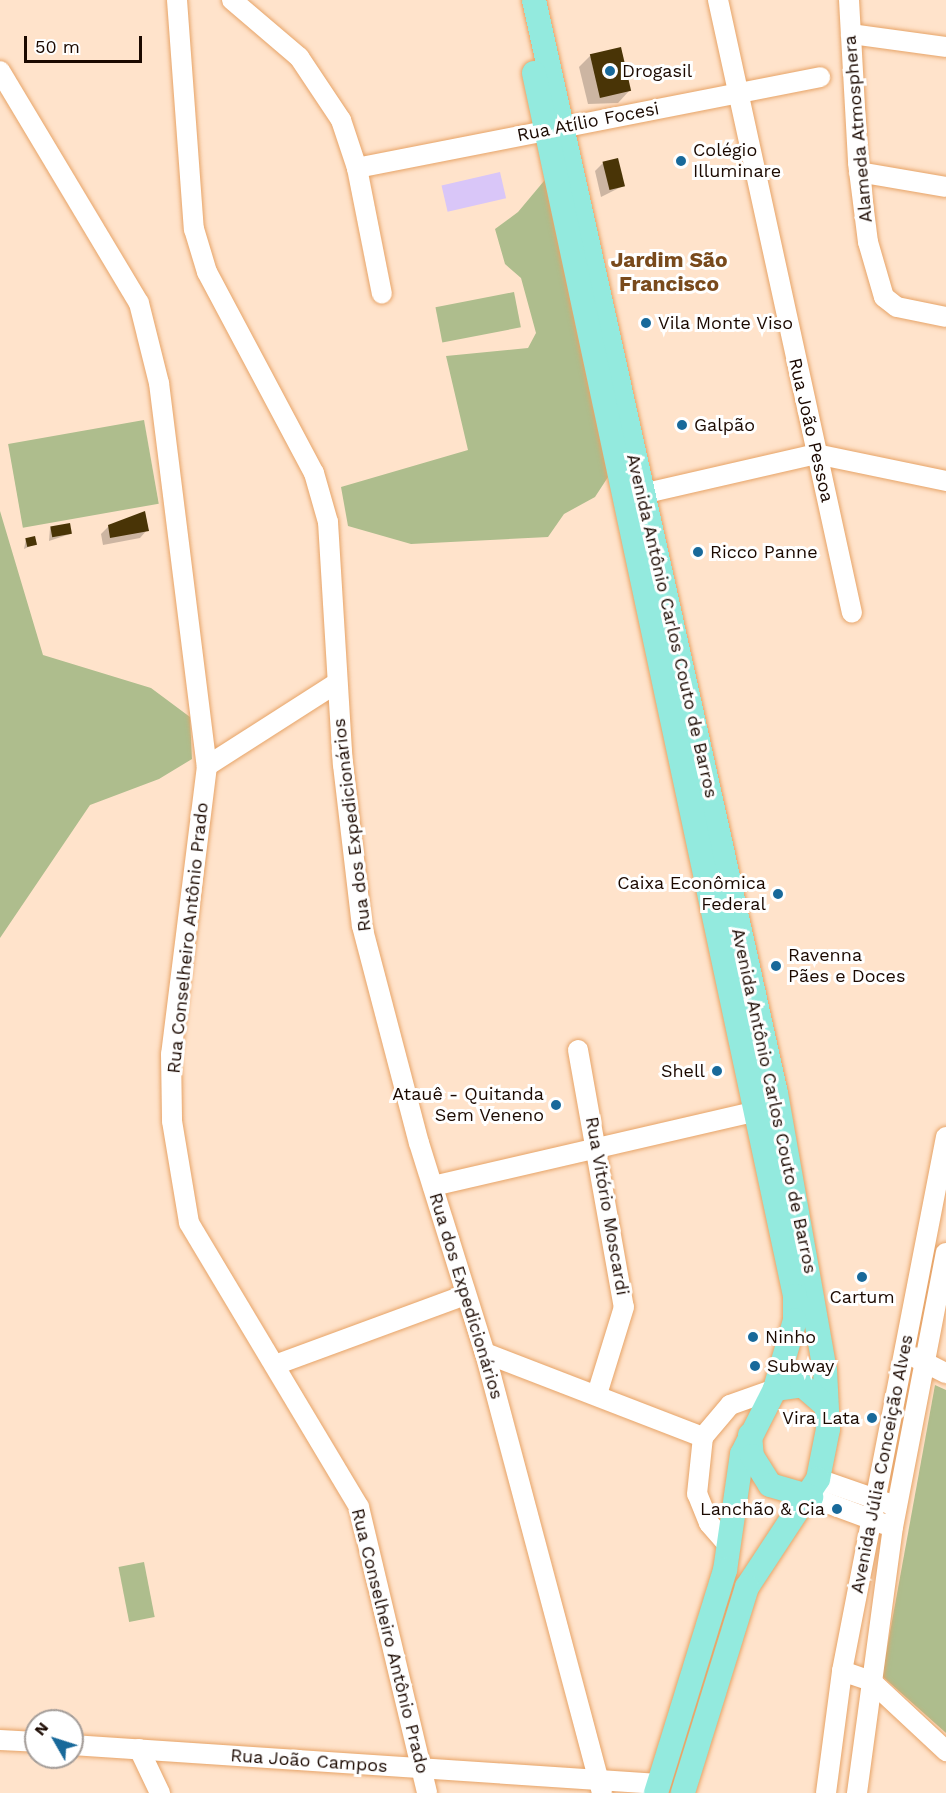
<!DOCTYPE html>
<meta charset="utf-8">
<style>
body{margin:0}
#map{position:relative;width:946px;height:1793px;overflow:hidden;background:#ffe3cb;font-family:"Work Sans",sans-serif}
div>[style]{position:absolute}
.green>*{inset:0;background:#aebd8d;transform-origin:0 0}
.water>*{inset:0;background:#d9c6f8;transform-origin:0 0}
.shadow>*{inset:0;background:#0003}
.building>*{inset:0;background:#493406;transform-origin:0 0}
.roads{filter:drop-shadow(0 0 2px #e7a468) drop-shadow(0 0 2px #e7a468)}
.minor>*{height:20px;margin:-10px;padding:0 10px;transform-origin:10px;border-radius:10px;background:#fff}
.major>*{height:24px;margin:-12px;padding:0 12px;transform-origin:12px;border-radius:12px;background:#93eade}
.dots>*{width:16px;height:16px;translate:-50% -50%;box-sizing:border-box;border:3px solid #fff;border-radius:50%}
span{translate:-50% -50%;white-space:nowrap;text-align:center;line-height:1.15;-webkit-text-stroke:6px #fff;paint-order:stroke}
.poi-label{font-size:18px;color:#1b0900}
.left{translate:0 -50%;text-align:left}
.right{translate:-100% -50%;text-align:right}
.street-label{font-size:18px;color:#1b0900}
.quarter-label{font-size:21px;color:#794a1c;font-weight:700}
.north{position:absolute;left:24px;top:1709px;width:60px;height:60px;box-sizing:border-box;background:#fff;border:2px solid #a49d99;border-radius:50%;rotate:309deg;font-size:16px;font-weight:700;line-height:24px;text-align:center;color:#1b0900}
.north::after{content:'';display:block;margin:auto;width:21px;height:27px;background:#18699a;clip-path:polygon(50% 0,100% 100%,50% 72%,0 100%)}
.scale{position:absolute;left:24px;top:36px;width:118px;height:27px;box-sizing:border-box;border:3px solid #1b0900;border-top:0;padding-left:8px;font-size:18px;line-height:21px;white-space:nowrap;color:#1b0900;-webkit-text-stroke:4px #fff;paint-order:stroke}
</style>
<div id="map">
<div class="green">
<div style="clip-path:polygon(549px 175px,610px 474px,595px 497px,564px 514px,548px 537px,411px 544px,348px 526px,341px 487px,468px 450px,446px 356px,528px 348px,536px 333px,521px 278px,505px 264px,495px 229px,518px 212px)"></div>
<div style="left:514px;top:292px;width:36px;height:80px;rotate:79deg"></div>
<div style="left:144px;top:420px;width:85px;height:138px;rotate:80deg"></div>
<div style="clip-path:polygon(0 511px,43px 655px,151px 688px,190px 717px,192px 759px,159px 779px,90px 805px,0 938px)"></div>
<div style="clip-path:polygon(935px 1385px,946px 1390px,946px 1733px,882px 1676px)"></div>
<div style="left:144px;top:1562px;width:56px;height:26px;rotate:79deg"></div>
</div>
<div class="water">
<div style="left:500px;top:172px;width:27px;height:60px;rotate:77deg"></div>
</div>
<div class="shadow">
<div style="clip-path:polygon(590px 56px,629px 91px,618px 103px,588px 104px,579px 67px)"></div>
<div style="clip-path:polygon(603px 163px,623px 186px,601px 197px,595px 171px)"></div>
<div style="clip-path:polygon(144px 513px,147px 530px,140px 538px,103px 545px,101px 534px,109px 526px)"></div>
<div style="clip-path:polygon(50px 528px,70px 534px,49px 541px)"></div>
<div style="clip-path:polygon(26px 539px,35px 544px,24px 549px)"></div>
</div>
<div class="building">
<div style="left:621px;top:47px;width:45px;height:32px;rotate:77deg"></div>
<div style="left:618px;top:158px;width:29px;height:16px;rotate:76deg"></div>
<div style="clip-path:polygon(145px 511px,149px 531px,110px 538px,108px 525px)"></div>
<div style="left:70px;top:523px;width:11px;height:20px;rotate:80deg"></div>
<div style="left:35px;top:536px;width:9px;height:10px;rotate:77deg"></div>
</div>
<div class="roads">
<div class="minor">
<div style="left:177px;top:0;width:230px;rotate:85.8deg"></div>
<div style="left:194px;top:229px;width:45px;rotate:73.2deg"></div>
<div style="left:207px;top:272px;width:228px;rotate:62deg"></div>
<div style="left:314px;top:473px;width:51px;rotate:74.1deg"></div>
<div style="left:328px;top:522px;width:243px;rotate:86.5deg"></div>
<div style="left:343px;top:765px;width:162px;rotate:83.3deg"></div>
<div style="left:362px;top:926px;width:224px;rotate:75.3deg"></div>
<div style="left:419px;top:1143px;width:220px;rotate:72.6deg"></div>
<div style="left:485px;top:1353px;width:455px;rotate:75.1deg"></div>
<div style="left:232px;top:0;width:88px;rotate:40.4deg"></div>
<div style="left:299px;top:57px;width:76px;rotate:56.3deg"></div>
<div style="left:341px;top:120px;width:51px;rotate:71.6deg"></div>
<div style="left:357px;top:168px;width:128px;rotate:78.8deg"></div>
<div style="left:718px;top:0;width:627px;rotate:77.67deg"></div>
<div style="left:849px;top:0;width:163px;rotate:86.8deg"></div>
<div style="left:858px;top:163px;width:80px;rotate:82.8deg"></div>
<div style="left:868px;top:242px;width:57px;rotate:73.8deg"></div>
<div style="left:884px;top:297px;width:16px;rotate:38deg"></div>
<div style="left:897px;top:307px;width:50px;rotate:11.5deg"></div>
<div style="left:851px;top:34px;width:96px;rotate:7.8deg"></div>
<div style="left:0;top:71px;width:270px;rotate:59.1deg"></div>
<div style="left:139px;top:303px;width:82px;rotate:76deg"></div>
<div style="left:159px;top:383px;width:386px;rotate:82.9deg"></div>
<div style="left:207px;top:766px;width:290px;rotate:97.1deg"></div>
<div style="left:171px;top:1054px;width:67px;rotate:89.1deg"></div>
<div style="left:172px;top:1121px;width:103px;rotate:80.5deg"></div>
<div style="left:189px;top:1223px;width:331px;rotate:59.1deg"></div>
<div style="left:359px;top:1507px;width:294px;rotate:76.6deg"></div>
<div style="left:357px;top:168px;width:472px;rotate:-11.1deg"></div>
<div style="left:859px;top:172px;width:88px;rotate:9.8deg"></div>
<div style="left:642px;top:494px;width:179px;rotate:-12.9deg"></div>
<div style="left:816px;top:454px;width:133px;rotate:11.7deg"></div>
<div style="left:207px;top:766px;width:154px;rotate:-32.6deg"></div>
<div style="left:578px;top:1050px;width:261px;rotate:79.9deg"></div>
<div style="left:624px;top:1307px;width:91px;rotate:107.2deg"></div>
<div style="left:433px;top:1186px;width:333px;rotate:-13deg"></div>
<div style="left:485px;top:1353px;width:234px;rotate:21.1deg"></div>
<div style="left:914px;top:1357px;width:36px;rotate:27deg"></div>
<div style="left:278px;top:1364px;width:200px;rotate:-20.2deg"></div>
<div style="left:818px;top:1479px;width:73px;rotate:19.2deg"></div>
<div style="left:811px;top:1497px;width:78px;rotate:20.3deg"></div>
<div style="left:728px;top:1545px;width:29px;rotate:-131deg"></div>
<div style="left:709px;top:1523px;width:31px;rotate:-112deg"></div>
<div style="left:697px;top:1494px;width:57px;rotate:-84deg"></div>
<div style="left:703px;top:1437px;width:42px;rotate:-49.8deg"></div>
<div style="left:730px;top:1405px;width:48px;rotate:-19.6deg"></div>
<div style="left:842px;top:1671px;width:31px;rotate:19deg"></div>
<div style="left:871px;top:1681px;width:103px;rotate:43deg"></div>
<div style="left:0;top:1740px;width:36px;rotate:3deg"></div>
<div style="left:72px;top:1745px;width:588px;rotate:3.8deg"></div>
<div style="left:139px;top:1749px;width:49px;rotate:64.5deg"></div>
<div style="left:826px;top:1793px;width:123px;rotate:-82.5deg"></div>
<div style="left:842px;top:1671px;width:544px;rotate:-78.98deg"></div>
<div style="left:857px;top:1793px;width:268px;rotate:-82.3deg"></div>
<div style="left:893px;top:1527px;width:279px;rotate:-79.1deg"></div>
</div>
<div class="major">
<div style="left:534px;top:0;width:1119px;rotate:77.52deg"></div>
<div style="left:776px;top:1093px;width:281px;rotate:80deg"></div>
<div style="left:825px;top:1370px;width:59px;rotate:87.1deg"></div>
<div style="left:828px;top:1429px;width:51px;rotate:101.3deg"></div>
<div style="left:818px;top:1479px;width:129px;rotate:123.3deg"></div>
<div style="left:747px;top:1587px;width:216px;rotate:107.3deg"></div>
<div style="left:534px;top:73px;width:1251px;rotate:77.95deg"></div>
<div style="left:795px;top:1296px;width:24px;rotate:90deg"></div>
<div style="left:795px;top:1320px;width:72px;rotate:106.2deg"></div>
<div style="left:775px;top:1389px;width:73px;rotate:116.9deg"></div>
<div style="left:742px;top:1454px;width:117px;rotate:98.3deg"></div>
<div style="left:725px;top:1570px;width:233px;rotate:107.2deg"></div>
<div style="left:775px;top:1389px;width:27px;rotate:-8deg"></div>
<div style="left:802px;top:1385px;width:32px;rotate:41deg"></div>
<div style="left:750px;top:1435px;width:21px;rotate:85deg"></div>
<div style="left:752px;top:1456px;width:34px;rotate:58deg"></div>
<div style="left:770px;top:1485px;width:43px;rotate:16.3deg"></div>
</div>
</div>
<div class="dots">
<div style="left:610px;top:71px;background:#18699a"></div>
<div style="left:681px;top:161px;background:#18699a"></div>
<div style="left:646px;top:323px;background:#18699a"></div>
<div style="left:682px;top:425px;background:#18699a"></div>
<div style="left:698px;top:552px;background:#18699a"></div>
<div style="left:778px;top:894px;background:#18699a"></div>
<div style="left:776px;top:966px;background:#18699a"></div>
<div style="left:717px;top:1071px;background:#18699a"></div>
<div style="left:556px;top:1105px;background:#18699a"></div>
<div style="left:862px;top:1277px;background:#18699a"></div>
<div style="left:753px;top:1337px;background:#18699a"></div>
<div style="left:755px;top:1366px;background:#18699a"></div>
<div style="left:872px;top:1418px;background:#18699a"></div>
<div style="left:837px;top:1509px;background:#18699a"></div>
</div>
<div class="poi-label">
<span class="left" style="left:622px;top:71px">Drogasil</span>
<span class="left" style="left:693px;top:161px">Colégio<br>Illuminare</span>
<span class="left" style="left:658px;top:323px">Vila Monte Viso</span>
<span class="left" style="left:694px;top:425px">Galpão</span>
<span class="left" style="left:710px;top:552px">Ricco Panne</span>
<span class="right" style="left:766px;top:894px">Caixa Econômica<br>Federal</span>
<span class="left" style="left:788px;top:966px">Ravenna<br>Pães e Doces</span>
<span class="right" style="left:705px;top:1071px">Shell</span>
<span class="right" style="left:544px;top:1105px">Atauê - Quitanda<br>Sem Veneno</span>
<span style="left:862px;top:1297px">Cartum</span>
<span class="left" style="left:765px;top:1337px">Ninho</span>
<span class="left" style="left:767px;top:1366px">Subway</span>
<span class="right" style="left:860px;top:1418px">Vira Lata</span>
<span class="right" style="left:825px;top:1509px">Lanchão &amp; Cia</span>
</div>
<div class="street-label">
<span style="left:588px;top:122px;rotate:-11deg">Rua Atílio Focesi</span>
<span style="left:858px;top:129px;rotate:-95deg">Alameda Atmosphera</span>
<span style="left:811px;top:430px;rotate:77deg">Rua João Pessoa</span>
<span style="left:672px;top:626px;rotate:77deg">Avenida Antônio Carlos Couto de Barros</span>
<span style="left:352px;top:825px;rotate:-97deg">Rua dos Expedicionários</span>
<span style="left:188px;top:938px;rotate:-84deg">Rua Conselheiro Antônio Prado</span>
<span style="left:774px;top:1101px;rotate:78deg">Avenida Antônio Carlos Couto de Barros</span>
<span style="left:607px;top:1206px;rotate:80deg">Rua Vitório Moscardi</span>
<span style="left:466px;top:1296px;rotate:73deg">Rua dos Expedicionários</span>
<span style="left:882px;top:1464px;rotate:-79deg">Avenida Júlia Conceição Alves</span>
<span style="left:390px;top:1641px;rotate:76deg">Rua Conselheiro Antônio Prado</span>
<span style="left:309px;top:1761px;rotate:4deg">Rua João Campos</span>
</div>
<div class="quarter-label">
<span style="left:669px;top:272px">Jardim São<br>Francisco</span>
</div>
<div class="north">N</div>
<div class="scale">50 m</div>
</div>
